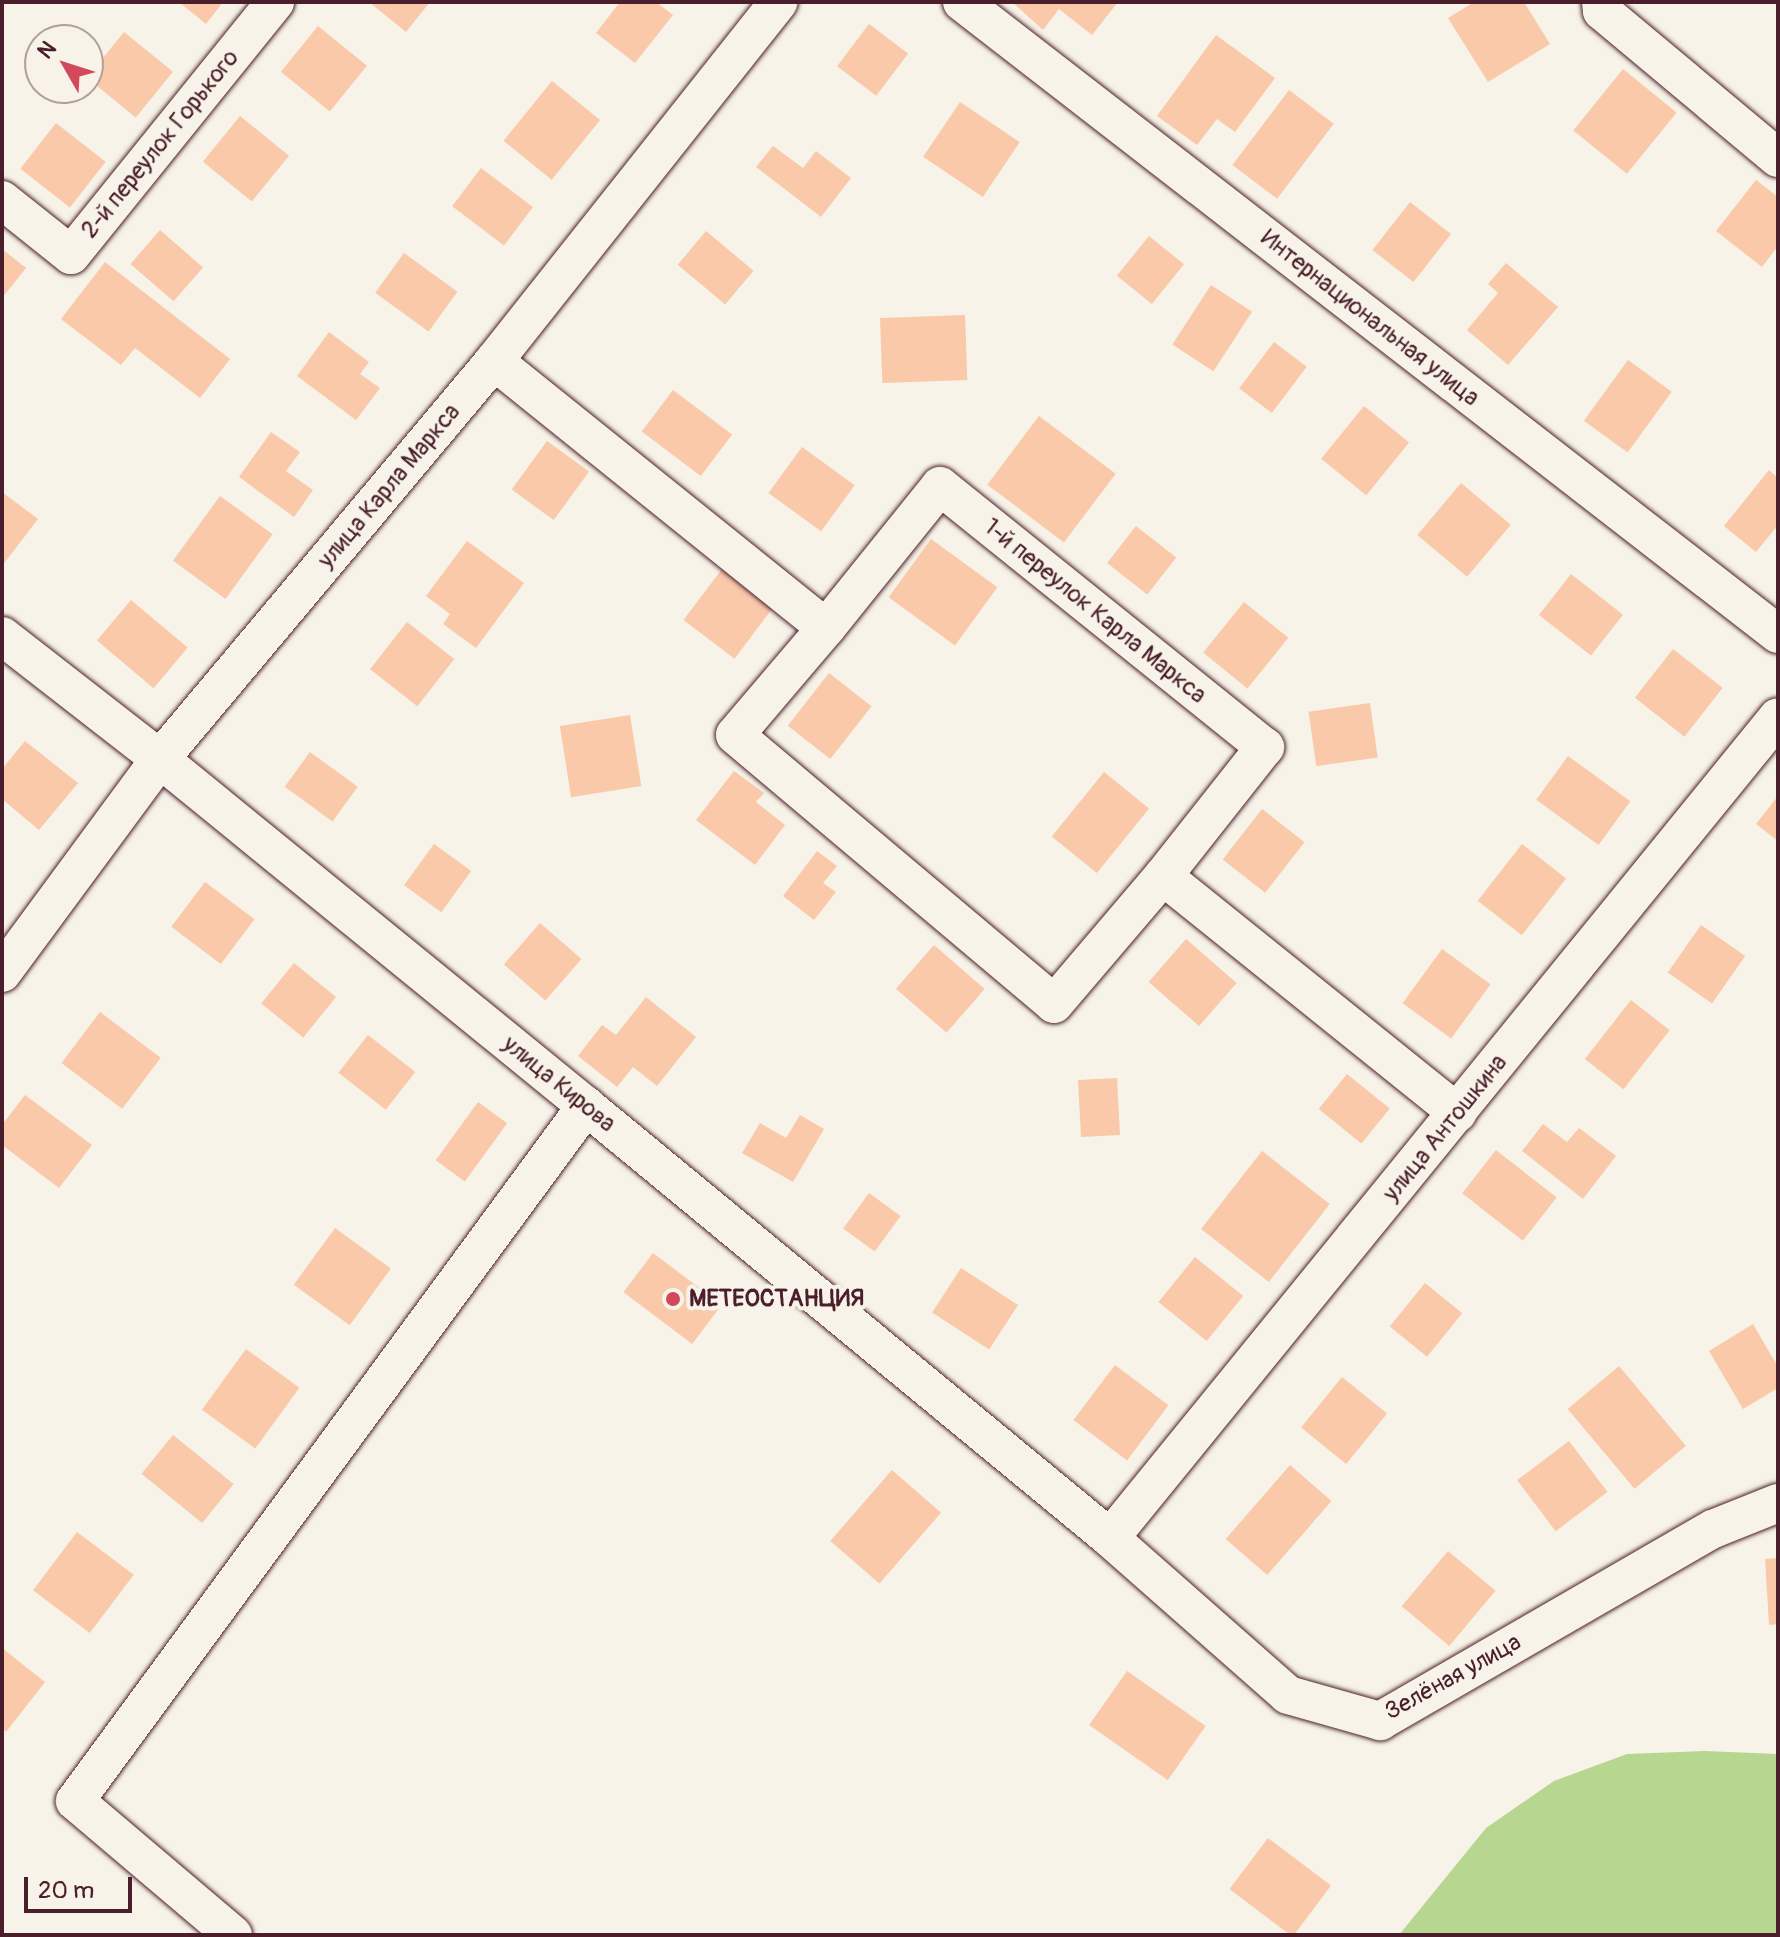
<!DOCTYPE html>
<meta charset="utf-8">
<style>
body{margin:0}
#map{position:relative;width:1780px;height:1937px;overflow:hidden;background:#f7f3e8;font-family:Pangolin,sans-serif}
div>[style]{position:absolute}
.green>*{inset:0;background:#b7d68f}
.building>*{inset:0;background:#f9c9a9;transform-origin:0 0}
.roads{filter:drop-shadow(0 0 2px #4a1f2b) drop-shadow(0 0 2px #4a1f2b)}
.minor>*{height:38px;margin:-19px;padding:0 19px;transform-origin:19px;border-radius:19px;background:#f7f3e8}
.dots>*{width:22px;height:22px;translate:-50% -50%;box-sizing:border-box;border:4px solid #f7f3e8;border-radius:50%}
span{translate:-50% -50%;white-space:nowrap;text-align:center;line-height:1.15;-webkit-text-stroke:8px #f7f3e8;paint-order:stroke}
.street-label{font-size:24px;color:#4a1f2b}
.poi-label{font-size:24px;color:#4a1f2b;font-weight:700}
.left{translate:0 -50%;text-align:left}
.frame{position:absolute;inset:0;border:4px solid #4a1f2b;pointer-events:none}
.north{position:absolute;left:24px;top:24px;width:80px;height:80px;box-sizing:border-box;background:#f7f3e8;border:2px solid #b29e9c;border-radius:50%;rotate:309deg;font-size:22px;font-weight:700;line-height:32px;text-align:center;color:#4a1f2b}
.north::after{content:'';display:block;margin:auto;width:28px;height:36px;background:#d1495b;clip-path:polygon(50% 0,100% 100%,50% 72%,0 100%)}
.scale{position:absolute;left:24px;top:1877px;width:108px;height:36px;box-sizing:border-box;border:4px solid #4a1f2b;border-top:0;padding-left:10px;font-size:24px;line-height:28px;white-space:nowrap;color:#4a1f2b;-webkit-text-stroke:6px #f7f3e8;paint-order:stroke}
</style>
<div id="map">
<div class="green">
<div style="clip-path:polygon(1705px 1751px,1778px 1754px,1778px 1935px,1399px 1935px,1486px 1828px,1554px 1781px,1627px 1754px)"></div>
</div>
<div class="building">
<div style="clip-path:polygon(179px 2px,223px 2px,206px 24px)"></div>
<div style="clip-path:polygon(369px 2px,430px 2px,406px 32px)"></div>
<div style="clip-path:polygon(620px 2px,656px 2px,673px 15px,635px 63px,596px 33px)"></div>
<div style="clip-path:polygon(1012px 2px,1118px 2px,1092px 35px,1059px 9px,1043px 30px)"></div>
<div style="clip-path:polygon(1474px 2px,1524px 2px,1550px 44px,1488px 82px,1448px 18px)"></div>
<div style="left:869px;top:24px;width:49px;height:53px;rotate:37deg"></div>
<div style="left:318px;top:26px;width:63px;height:59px;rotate:39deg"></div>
<div style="left:124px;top:32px;width:63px;height:59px;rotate:39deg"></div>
<div style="clip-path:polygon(1216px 35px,1275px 78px,1235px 132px,1217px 119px,1197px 145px,1157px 116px)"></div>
<div style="left:1623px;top:69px;width:69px;height:79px;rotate:39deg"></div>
<div style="left:552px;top:81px;width:62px;height:77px;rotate:39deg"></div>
<div style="left:1289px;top:90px;width:56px;height:94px;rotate:37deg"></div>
<div style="left:960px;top:102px;width:72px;height:66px;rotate:34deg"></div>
<div style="left:240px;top:116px;width:63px;height:59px;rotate:39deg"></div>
<div style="left:56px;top:123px;width:63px;height:58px;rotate:38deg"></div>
<div style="clip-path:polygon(773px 146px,803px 168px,816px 151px,851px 178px,821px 217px,756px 167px)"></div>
<div style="left:481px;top:168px;width:65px;height:48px;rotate:37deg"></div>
<div style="clip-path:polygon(1756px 180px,1778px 197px,1778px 246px,1762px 267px,1716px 231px)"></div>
<div style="left:1410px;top:202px;width:52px;height:61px;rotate:38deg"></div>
<div style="left:160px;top:230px;width:57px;height:45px;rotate:41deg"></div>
<div style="left:706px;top:231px;width:62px;height:44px;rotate:40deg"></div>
<div style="left:1149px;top:236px;width:45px;height:51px;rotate:39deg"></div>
<div style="clip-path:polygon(2px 249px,26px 268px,2px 298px)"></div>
<div style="left:404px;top:253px;width:66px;height:49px;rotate:36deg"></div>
<div style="clip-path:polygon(105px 262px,230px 359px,200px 398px,135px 348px,121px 365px,61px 319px)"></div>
<div style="clip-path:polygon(1506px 263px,1558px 307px,1508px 365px,1467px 330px,1498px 293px,1488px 284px)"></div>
<div style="left:1211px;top:285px;width:49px;height:71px;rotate:33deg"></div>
<div style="left:965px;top:315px;width:65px;height:85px;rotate:88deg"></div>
<div style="clip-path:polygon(329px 332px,369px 362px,360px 374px,380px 388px,356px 420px,297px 376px)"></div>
<div style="left:1274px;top:342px;width:41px;height:58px;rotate:37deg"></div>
<div style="left:1628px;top:360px;width:54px;height:75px;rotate:36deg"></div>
<div style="left:673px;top:390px;width:74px;height:52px;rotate:37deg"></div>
<div style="left:1364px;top:406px;width:58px;height:68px;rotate:39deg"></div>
<div style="left:1039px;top:416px;width:96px;height:86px;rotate:37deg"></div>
<div style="clip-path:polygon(271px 432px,300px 452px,286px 471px,313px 490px,294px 517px,239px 477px)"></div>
<div style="left:547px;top:441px;width:52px;height:60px;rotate:36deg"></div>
<div style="left:802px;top:447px;width:65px;height:57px;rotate:36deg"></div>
<div style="clip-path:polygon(1769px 470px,1778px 478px,1778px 525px,1756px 552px,1724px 526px)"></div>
<div style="left:1461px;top:483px;width:65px;height:68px;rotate:40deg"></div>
<div style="clip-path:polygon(2px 492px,38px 519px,2px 566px)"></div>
<div style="left:220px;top:496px;width:65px;height:80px;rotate:36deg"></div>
<div style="left:1136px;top:526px;width:51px;height:47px;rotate:38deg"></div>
<div style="left:931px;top:539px;width:82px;height:72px;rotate:36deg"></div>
<div style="clip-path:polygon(467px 541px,524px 583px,476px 648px,443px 624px,450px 614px,426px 596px)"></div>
<div style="left:722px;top:569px;width:64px;height:64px;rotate:37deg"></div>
<div style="left:1571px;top:574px;width:66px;height:52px;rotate:38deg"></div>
<div style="left:131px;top:600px;width:74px;height:53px;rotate:40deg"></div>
<div style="left:1244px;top:602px;width:57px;height:65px;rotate:39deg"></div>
<div style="left:407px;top:622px;width:60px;height:60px;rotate:38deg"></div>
<div style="left:1673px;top:649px;width:63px;height:62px;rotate:38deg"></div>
<div style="left:829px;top:673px;width:54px;height:67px;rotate:38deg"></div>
<div style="left:1370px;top:703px;width:55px;height:62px;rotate:82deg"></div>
<div style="left:630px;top:715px;width:72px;height:71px;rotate:81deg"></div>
<div style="clip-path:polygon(25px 741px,78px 783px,39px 830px,2px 799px,2px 769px)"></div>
<div style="left:310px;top:752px;width:59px;height:43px;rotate:36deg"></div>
<div style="left:1568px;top:756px;width:77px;height:54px;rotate:36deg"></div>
<div style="clip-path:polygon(734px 771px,764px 793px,756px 802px,785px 825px,755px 865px,696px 820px)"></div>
<div style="left:1104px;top:772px;width:58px;height:83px;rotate:39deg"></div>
<div style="clip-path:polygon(1778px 796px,1778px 841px,1756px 824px)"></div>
<div style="left:1262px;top:809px;width:54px;height:64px;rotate:38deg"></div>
<div style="left:434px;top:844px;width:46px;height:51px;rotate:36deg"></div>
<div style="left:1522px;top:844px;width:56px;height:72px;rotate:38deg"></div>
<div style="clip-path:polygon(817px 851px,837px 866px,823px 883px,836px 892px,814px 920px,783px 896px)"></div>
<div style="left:205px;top:882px;width:62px;height:56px;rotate:37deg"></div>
<div style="left:540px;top:923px;width:55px;height:55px;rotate:41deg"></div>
<div style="left:1701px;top:925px;width:54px;height:58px;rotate:35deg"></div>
<div style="left:1186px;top:939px;width:67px;height:57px;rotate:41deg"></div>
<div style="left:934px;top:945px;width:67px;height:58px;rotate:41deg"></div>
<div style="left:1442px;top:949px;width:60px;height:67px;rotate:36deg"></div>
<div style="left:294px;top:963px;width:54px;height:52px;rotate:39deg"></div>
<div style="clip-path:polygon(646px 997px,696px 1037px,657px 1086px,633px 1067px,617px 1087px,578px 1056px,602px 1025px,616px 1035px)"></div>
<div style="left:1631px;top:1000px;width:49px;height:75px;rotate:38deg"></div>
<div style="left:100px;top:1012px;width:76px;height:64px;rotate:37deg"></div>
<div style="left:368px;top:1035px;width:60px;height:48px;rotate:38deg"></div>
<div style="left:1347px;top:1074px;width:55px;height:45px;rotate:39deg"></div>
<div style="left:1117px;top:1078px;width:57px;height:39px;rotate:87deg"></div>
<div style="clip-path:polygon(25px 1095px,92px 1145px,59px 1188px,2px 1145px,2px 1125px)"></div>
<div style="left:478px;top:1102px;width:36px;height:72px;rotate:36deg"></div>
<div style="clip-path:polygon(800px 1115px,824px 1129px,793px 1182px,742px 1153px,760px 1123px,786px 1138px)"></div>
<div style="clip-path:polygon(1543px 1124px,1567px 1142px,1579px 1128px,1616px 1156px,1583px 1199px,1522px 1151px)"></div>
<div style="left:1496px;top:1150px;width:77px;height:55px;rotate:38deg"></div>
<div style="left:1262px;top:1151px;width:86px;height:99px;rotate:38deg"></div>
<div style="left:869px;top:1193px;width:39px;height:44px;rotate:36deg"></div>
<div style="left:335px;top:1228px;width:69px;height:70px;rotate:36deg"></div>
<div style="left:653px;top:1253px;width:86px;height:49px;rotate:37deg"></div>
<div style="left:1195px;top:1257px;width:62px;height:58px;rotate:39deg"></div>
<div style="left:961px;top:1268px;width:68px;height:53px;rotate:33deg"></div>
<div style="left:1425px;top:1283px;width:48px;height:56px;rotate:39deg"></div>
<div style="clip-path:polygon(1753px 1324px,1778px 1367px,1778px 1388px,1743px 1409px,1709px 1351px)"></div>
<div style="left:246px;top:1349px;width:66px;height:75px;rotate:36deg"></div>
<div style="left:1115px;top:1365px;width:67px;height:69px;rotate:37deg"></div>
<div style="left:1619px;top:1366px;width:104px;height:67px;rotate:50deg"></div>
<div style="left:1342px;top:1377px;width:58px;height:65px;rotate:39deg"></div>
<div style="left:173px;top:1435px;width:78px;height:50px;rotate:39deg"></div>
<div style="left:1569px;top:1441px;width:64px;height:65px;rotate:53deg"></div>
<div style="left:1290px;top:1465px;width:55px;height:98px;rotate:41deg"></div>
<div style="left:892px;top:1470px;width:65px;height:94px;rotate:41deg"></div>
<div style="left:77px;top:1532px;width:71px;height:73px;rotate:37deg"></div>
<div style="left:1448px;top:1551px;width:62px;height:72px;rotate:40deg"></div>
<div style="clip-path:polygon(1778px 1558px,1778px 1624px,1769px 1625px,1765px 1559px)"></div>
<div style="clip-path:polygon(2px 1648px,45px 1682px,6px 1732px,2px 1728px)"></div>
<div style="left:1127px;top:1671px;width:96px;height:66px;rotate:35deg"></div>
<div style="left:1268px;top:1838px;width:79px;height:64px;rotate:37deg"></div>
</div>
<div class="roads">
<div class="minor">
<div style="left:962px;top:2px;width:1032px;rotate:37.76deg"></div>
<div style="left:1601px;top:2px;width:9px;rotate:84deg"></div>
<div style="left:1602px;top:11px;width:229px;rotate:39.9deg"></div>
<div style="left:2px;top:200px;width:88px;rotate:38.6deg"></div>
<div style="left:71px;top:255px;width:325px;rotate:-51.1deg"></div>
<div style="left:494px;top:361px;width:426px;rotate:38.8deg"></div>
<div style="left:826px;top:628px;width:182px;rotate:-51.2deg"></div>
<div style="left:940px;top:486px;width:417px;rotate:38.8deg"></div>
<div style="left:1265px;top:747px;width:164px;rotate:128.3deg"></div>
<div style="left:1163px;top:876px;width:378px;rotate:38.8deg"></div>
<div style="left:826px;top:628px;width:140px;rotate:130.4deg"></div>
<div style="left:735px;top:735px;width:417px;rotate:40.1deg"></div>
<div style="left:1054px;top:1004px;width:168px;rotate:-49.6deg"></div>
<div style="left:2px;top:636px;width:200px;rotate:37.9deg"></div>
<div style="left:160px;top:759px;width:549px;rotate:39.16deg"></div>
<div style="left:586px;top:1106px;width:679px;rotate:39.5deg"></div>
<div style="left:1110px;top:1538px;width:237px;rotate:41.4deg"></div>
<div style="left:1288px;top:1695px;width:96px;rotate:15.8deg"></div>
<div style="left:1380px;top:1721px;width:384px;rotate:-30deg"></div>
<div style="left:1713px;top:1529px;width:70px;rotate:-21.8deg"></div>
<div style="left:2px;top:973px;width:266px;rotate:-53.6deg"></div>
<div style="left:160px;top:759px;width:520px;rotate:-50deg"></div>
<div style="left:494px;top:361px;width:458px;rotate:-51.6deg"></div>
<div style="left:1110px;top:1538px;width:1058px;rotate:-50.87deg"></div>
<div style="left:233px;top:1935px;width:207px;rotate:-139.7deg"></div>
<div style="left:75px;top:1801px;width:863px;rotate:-53.67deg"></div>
</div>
</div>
<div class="dots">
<div style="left:673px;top:1299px;background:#d1495b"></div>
</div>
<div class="street-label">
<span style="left:160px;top:144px;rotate:-51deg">2-й переулок Горького</span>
<span style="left:1370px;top:318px;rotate:38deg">Интернациональная улица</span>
<span style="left:389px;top:486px;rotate:-50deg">улица Карла Маркса</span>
<span style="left:1095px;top:611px;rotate:39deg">1-й переулок Карла Маркса</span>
<span style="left:559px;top:1084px;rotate:39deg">улица Кирова</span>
<span style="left:1445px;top:1128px;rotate:-51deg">улица Антошкина</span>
<span style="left:1453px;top:1677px;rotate:-29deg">Зелёная улица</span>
</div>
<div class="poi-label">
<span class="left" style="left:689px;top:1299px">МЕТЕОСТАНЦИЯ</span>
</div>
<div class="frame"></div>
<div class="north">N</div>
<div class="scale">20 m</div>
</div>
